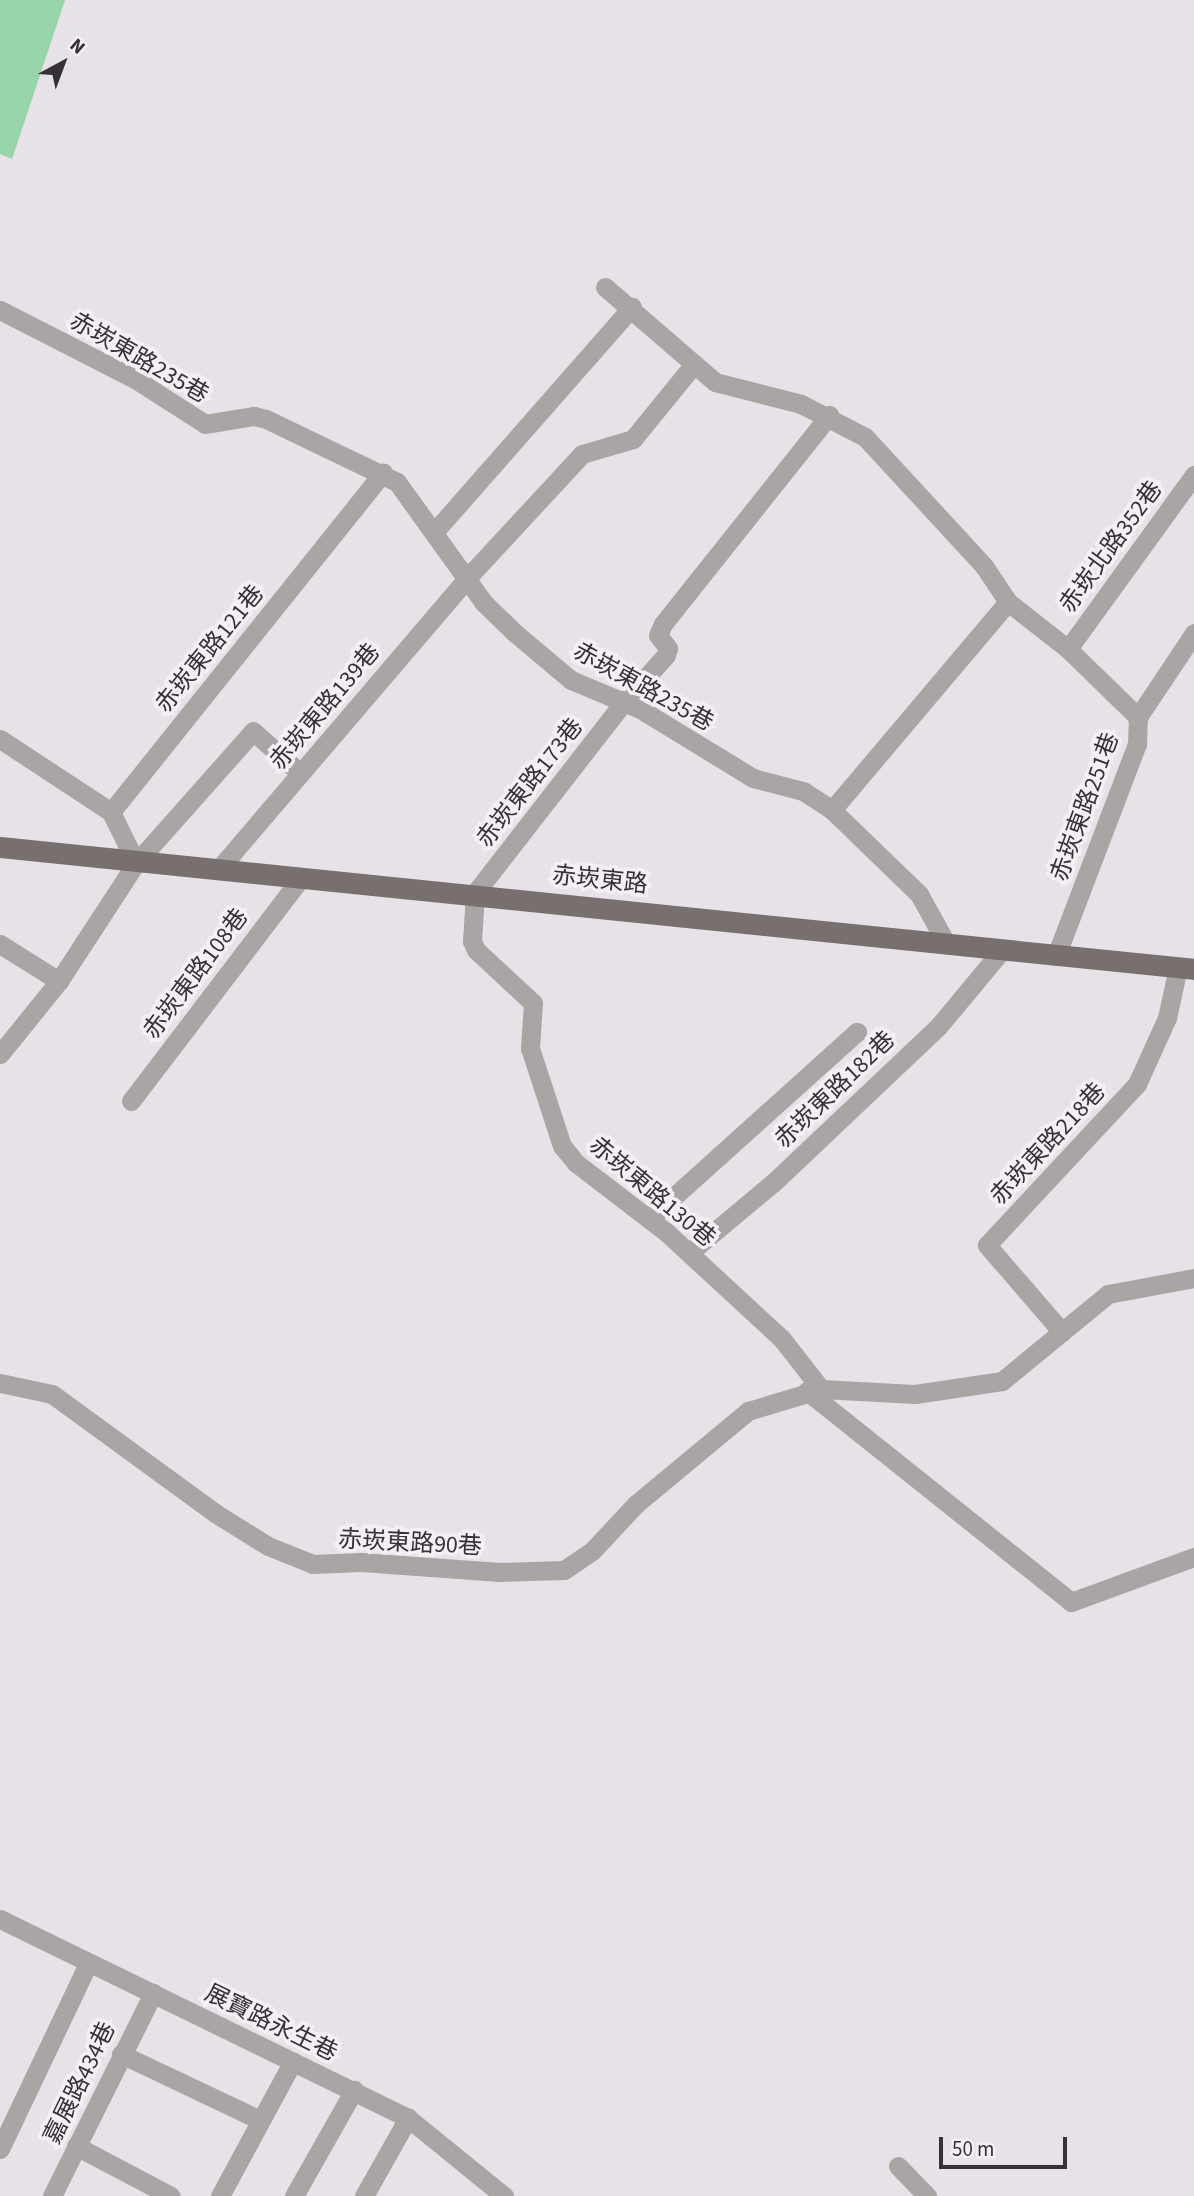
<!DOCTYPE html>
<meta charset="utf-8">
<style>
body{margin:0}
#map{position:relative;width:1194px;height:2196px;overflow:hidden;background:#e7e2e8;font-family:"Source Sans 3","Noto Sans TC",sans-serif}
div>[style]{position:absolute}
.green>*{inset:0;background:#98d4a9}
.minor>*{height:19px;margin:-9.5px;padding:0 9.5px;transform-origin:9.5px;border-radius:9.5px;background:#a9a5a4}
.major>*{height:21px;margin:-10.5px;padding:0 10.5px;transform-origin:10.5px;border-radius:10.5px;background:#77706f}
span{translate:-50% -50%;white-space:nowrap;text-align:center;line-height:1.15;-webkit-text-stroke:7px #f5eff5;paint-order:stroke}
.street-label{font-size:24px;color:#343234}
.north{position:absolute;left:28px;top:28px;width:70px;height:70px;-webkit-text-stroke:5px #f5eff5;paint-order:stroke;rotate:41deg;font-size:19px;font-weight:700;line-height:28px;text-align:center;color:#343234}
.north::after{content:'';display:block;margin:auto;width:24px;height:32px;background:#343234;clip-path:polygon(50% 0,100% 100%,50% 72%,0 100%)}
.scale{position:absolute;left:939px;top:2137px;width:128px;height:32px;box-sizing:border-box;border:4px solid #343234;border-top:0;padding-left:9px;font-size:21px;line-height:24px;white-space:nowrap;color:#343234;-webkit-text-stroke:5px #f5eff5;paint-order:stroke}
</style>
<div id="map">
<div class="green">
<div style="clip-path:polygon(0 0,65px 0,12px 159px,0 154px)"></div>
</div>
<div class="minor">
<div style="left:605px;top:287px;width:145px;rotate:40.8deg"></div>
<div style="left:715px;top:382px;width:89px;rotate:14.3deg"></div>
<div style="left:801px;top:404px;width:72px;rotate:27.3deg"></div>
<div style="left:865px;top:437px;width:176px;rotate:47.3deg"></div>
<div style="left:984px;top:566px;width:43px;rotate:56.3deg"></div>
<div style="left:1008px;top:602px;width:76px;rotate:38.1deg"></div>
<div style="left:1068px;top:649px;width:98px;rotate:44.2deg"></div>
<div style="left:0;top:310px;width:152px;rotate:27.1deg"></div>
<div style="left:135px;top:379px;width:83px;rotate:32.7deg"></div>
<div style="left:205px;top:424px;width:50px;rotate:-9.3deg"></div>
<div style="left:254px;top:416px;width:12px;rotate:14deg"></div>
<div style="left:266px;top:419px;width:145px;rotate:25.7deg"></div>
<div style="left:397px;top:482px;width:149px;rotate:54.3deg"></div>
<div style="left:484px;top:603px;width:43px;rotate:44.1deg"></div>
<div style="left:515px;top:633px;width:73px;rotate:40deg"></div>
<div style="left:571px;top:680px;width:75px;rotate:22.8deg"></div>
<div style="left:640px;top:709px;width:132px;rotate:31.4deg"></div>
<div style="left:753px;top:778px;width:52px;rotate:14.6deg"></div>
<div style="left:803px;top:791px;width:35px;rotate:33deg"></div>
<div style="left:832px;top:810px;width:121px;rotate:44deg"></div>
<div style="left:919px;top:894px;width:56px;rotate:61.1deg"></div>
<div style="left:436px;top:530px;width:297px;rotate:-48.7deg"></div>
<div style="left:1068px;top:649px;width:215px;rotate:-54.1deg"></div>
<div style="left:0;top:739px;width:133px;rotate:33.3deg"></div>
<div style="left:832px;top:810px;width:272px;rotate:-49.8deg"></div>
<div style="left:111px;top:812px;width:435px;rotate:-51.3deg"></div>
<div style="left:111px;top:812px;width:57px;rotate:63.9deg"></div>
<div style="left:218px;top:870px;width:387px;rotate:-49.5deg"></div>
<div style="left:469px;top:576px;width:166px;rotate:-47.2deg"></div>
<div style="left:582px;top:454px;width:53px;rotate:-16.4deg"></div>
<div style="left:633px;top:439px;width:97px;rotate:-50.9deg"></div>
<div style="left:0;top:944px;width:70px;rotate:32.1deg"></div>
<div style="left:1056px;top:956px;width:227px;rotate:-69.1deg"></div>
<div style="left:1137px;top:744px;width:27px;rotate:-88deg"></div>
<div style="left:1138px;top:717px;width:101px;rotate:-56.3deg"></div>
<div style="left:0;top:1054px;width:94px;rotate:-51.1deg"></div>
<div style="left:59px;top:981px;width:141px;rotate:-56.9deg"></div>
<div style="left:136px;top:863px;width:176px;rotate:-48.4deg"></div>
<div style="left:253px;top:731px;width:63px;rotate:41.8deg"></div>
<div style="left:131px;top:1101px;width:280px;rotate:-52.7deg"></div>
<div style="left:649px;top:1219px;width:280px;rotate:-42deg"></div>
<div style="left:689px;top:1253px;width:111px;rotate:-39.9deg"></div>
<div style="left:774px;top:1182px;width:226px;rotate:-43.4deg"></div>
<div style="left:938px;top:1027px;width:100px;rotate:-50.3deg"></div>
<div style="left:1062px;top:1332px;width:115px;rotate:-130.8deg"></div>
<div style="left:987px;top:1245px;width:220px;rotate:-47deg"></div>
<div style="left:1137px;top:1084px;width:72px;rotate:-65.6deg"></div>
<div style="left:1167px;top:1018px;width:52px;rotate:-77.8deg"></div>
<div style="left:0;top:1383px;width:53px;rotate:11.9deg"></div>
<div style="left:52px;top:1394px;width:202px;rotate:36.1deg"></div>
<div style="left:215px;top:1513px;width:62px;rotate:31.9deg"></div>
<div style="left:268px;top:1546px;width:48px;rotate:21.8deg"></div>
<div style="left:313px;top:1564px;width:48px;rotate:-2.4deg"></div>
<div style="left:361px;top:1562px;width:139px;rotate:4.1deg"></div>
<div style="left:500px;top:1572px;width:64px;rotate:-1.8deg"></div>
<div style="left:564px;top:1570px;width:34px;rotate:-34deg"></div>
<div style="left:592px;top:1551px;width:64px;rotate:-46.9deg"></div>
<div style="left:636px;top:1504px;width:146px;rotate:-39.7deg"></div>
<div style="left:748px;top:1411px;width:76px;rotate:-16.8deg"></div>
<div style="left:821px;top:1389px;width:94px;rotate:3deg"></div>
<div style="left:915px;top:1394px;width:88px;rotate:-8.5deg"></div>
<div style="left:1002px;top:1381px;width:137px;rotate:-39.4deg"></div>
<div style="left:1108px;top:1294px;width:87px;rotate:-10.5deg"></div>
<div style="left:821px;top:1389px;width:63px;rotate:-128deg"></div>
<div style="left:782px;top:1339px;width:158px;rotate:-137.3deg"></div>
<div style="left:666px;top:1232px;width:113px;rotate:-142.5deg"></div>
<div style="left:576px;top:1163px;width:22px;rotate:-129deg"></div>
<div style="left:562px;top:1146px;width:103px;rotate:-108.1deg"></div>
<div style="left:530px;top:1048px;width:45px;rotate:-86.2deg"></div>
<div style="left:533px;top:1003px;width:78px;rotate:-137.1deg"></div>
<div style="left:476px;top:950px;width:10px;rotate:-114deg"></div>
<div style="left:472px;top:941px;width:48px;rotate:-86.4deg"></div>
<div style="left:475px;top:893px;width:241px;rotate:-52.1deg"></div>
<div style="left:623px;top:703px;width:64px;rotate:-48.1deg"></div>
<div style="left:666px;top:655px;width:7px;rotate:-74deg"></div>
<div style="left:668px;top:648px;width:16px;rotate:-128deg"></div>
<div style="left:658px;top:635px;width:12px;rotate:-66deg"></div>
<div style="left:663px;top:624px;width:267px;rotate:-51.5deg"></div>
<div style="left:807px;top:1391px;width:338px;rotate:38.6deg"></div>
<div style="left:1071px;top:1602px;width:131px;rotate:-20.1deg"></div>
<div style="left:0;top:1919px;width:454px;rotate:26deg"></div>
<div style="left:408px;top:2118px;width:124px;rotate:39.1deg"></div>
<div style="left:121px;top:2054px;width:154px;rotate:25.4deg"></div>
<div style="left:76px;top:2146px;width:107px;rotate:27.8deg"></div>
<div style="left:0;top:2149px;width:205px;rotate:-64.6deg"></div>
<div style="left:898px;top:2166px;width:42px;rotate:46deg"></div>
<div style="left:52px;top:2196px;width:227px;rotate:-63.5deg"></div>
<div style="left:220px;top:2196px;width:153px;rotate:-61.6deg"></div>
<div style="left:294px;top:2196px;width:122px;rotate:-60.5deg"></div>
<div style="left:364px;top:2196px;width:90px;rotate:-60.6deg"></div>
</div>
<div class="major">
<div style="left:0;top:847px;width:1200px;rotate:5.83deg"></div>
</div>
<div class="street-label">
<span style="left:139px;top:358px;rotate:30deg">赤崁東路235巷</span>
<span style="left:1111px;top:547px;rotate:-54deg">赤崁北路352巷</span>
<span style="left:210px;top:649px;rotate:-51deg">赤崁東路121巷</span>
<span style="left:643px;top:687px;rotate:29deg">赤崁東路235巷</span>
<span style="left:325px;top:707px;rotate:-50deg">赤崁東路139巷</span>
<span style="left:530px;top:783px;rotate:-52deg">赤崁東路173巷</span>
<span style="left:1085px;top:807px;rotate:-70deg">赤崁東路251巷</span>
<span style="left:600px;top:880px;rotate:6deg">赤崁東路</span>
<span style="left:196px;top:974px;rotate:-53deg">赤崁東路108巷</span>
<span style="left:835px;top:1090px;rotate:-44deg">赤崁東路182巷</span>
<span style="left:1048px;top:1144px;rotate:-47deg">赤崁東路218巷</span>
<span style="left:652px;top:1192px;rotate:40deg">赤崁東路130巷</span>
<span style="left:410px;top:1543px;rotate:3deg">赤崁東路90巷</span>
<span style="left:271px;top:2023px;rotate:26deg">展寶路永生巷</span>
<span style="left:80px;top:2083px;rotate:-64deg">嘉展路434巷</span>
</div>
<div class="north">N</div>
<div class="scale">50 m</div>
</div>
